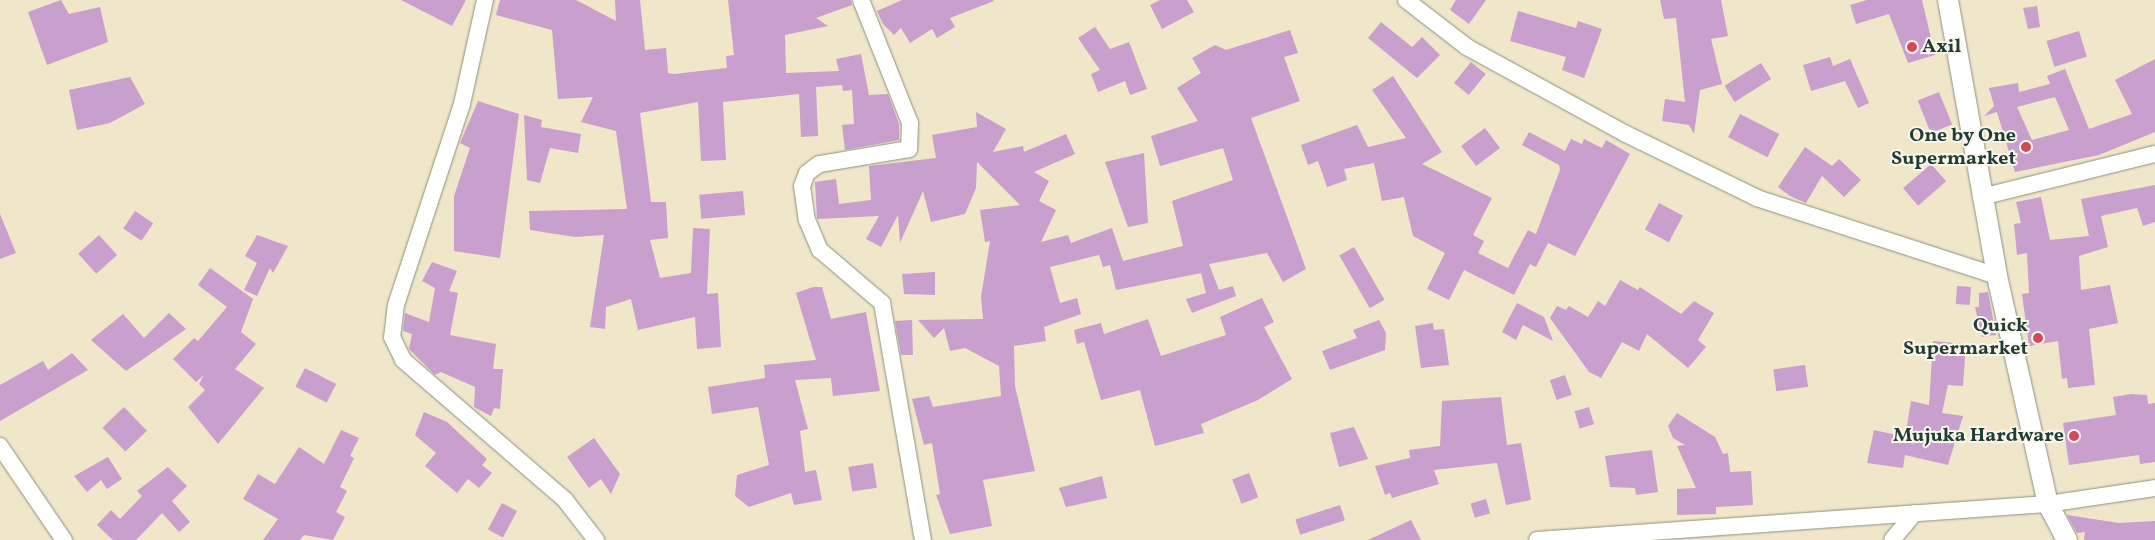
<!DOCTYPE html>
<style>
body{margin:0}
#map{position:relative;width:2155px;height:540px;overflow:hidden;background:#f0e6ca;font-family:Vollkorn,serif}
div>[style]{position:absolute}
.building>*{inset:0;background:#c89fcd;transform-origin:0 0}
.roads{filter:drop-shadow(0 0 1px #88927f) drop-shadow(0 0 1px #88927f)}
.minor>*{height:16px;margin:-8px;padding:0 8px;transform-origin:8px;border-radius:8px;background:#fff}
.tertiary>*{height:20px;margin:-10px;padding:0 10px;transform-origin:10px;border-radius:10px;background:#fff}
.dots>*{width:14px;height:14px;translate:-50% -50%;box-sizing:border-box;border:2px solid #fbf7ec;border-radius:50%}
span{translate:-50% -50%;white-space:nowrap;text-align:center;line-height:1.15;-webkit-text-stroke:4px #fbf7ec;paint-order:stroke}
.poi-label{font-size:20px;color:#1f3d34;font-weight:700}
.left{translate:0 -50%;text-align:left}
.right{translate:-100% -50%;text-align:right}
</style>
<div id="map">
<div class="building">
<div style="clip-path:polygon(61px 0,69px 14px,100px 7px,108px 42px,47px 65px,28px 12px)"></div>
<div style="clip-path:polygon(401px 0,466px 0,452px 26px)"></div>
<div style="clip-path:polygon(500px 0,576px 0,616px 21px,615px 0,640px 0,645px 50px,666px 48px,668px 73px,674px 74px,727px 68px,726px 56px,734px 55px,728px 0,851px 0,852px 5px,816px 18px,828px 26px,785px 35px,786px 73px,839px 71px,836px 59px,861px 54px,869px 95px,888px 94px,899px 124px,899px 140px,845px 150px,842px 125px,854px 124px,852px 90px,843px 91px,842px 85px,816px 87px,818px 136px,801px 137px,799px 94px,723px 102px,726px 160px,701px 161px,698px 102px,640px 113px,651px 202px,666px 202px,668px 238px,650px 240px,660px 278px,691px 273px,693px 228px,710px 229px,707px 294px,718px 293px,721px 347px,697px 349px,695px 317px,638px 330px,631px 299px,606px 307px,605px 329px,590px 327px,604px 235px,575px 237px,530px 230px,529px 211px,627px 209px,616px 131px,581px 122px,593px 97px,558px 99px,552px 30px,496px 15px)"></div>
<div style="clip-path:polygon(902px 0,993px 0,994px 1px,950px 18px,955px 27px,937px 38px,932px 29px,910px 43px,901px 28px,894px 35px,883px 24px,877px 11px)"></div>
<div style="clip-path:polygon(1160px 0,1187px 0,1194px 12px,1162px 29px,1150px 5px)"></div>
<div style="clip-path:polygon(1456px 0,1486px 0,1469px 24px,1450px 10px)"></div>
<div style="clip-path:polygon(1660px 0,1721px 0,1728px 36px,1711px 39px,1722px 84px,1700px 90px,1694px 134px,1689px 125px,1662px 121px,1665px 99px,1685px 102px,1676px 18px,1664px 19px)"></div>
<div style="clip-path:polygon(1867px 0,1922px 0,1935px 55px,1908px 63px,1889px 14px,1856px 24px,1850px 5px)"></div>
<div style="clip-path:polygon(2037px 6px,2040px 27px,2028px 29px,2023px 8px)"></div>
<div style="clip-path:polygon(1518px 11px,1576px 28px,1578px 21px,1602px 29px,1584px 78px,1562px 70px,1566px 57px,1510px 41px)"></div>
<div style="clip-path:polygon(1381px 22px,1412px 47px,1422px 37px,1440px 55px,1417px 78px,1368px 38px)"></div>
<div style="clip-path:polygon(1095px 27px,1110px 49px,1129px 42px,1147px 89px,1130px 95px,1125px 81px,1098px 92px,1091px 74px,1100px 70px,1078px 38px)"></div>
<div style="clip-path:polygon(1290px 30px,1298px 53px,1284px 57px,1300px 101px,1251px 118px,1306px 269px,1283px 282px,1267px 253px,1209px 264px,1219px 290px,1233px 286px,1236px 296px,1192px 313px,1186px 299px,1206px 293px,1201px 273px,1116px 290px,1110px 265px,1103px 267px,1099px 255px,1050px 267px,1060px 303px,1077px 298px,1081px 314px,1044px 327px,1046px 341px,1014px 346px,1015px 386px,1035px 471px,983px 480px,992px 526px,950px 534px,936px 495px,940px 494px,932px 443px,924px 445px,912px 399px,929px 396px,933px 407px,1001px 396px,999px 366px,965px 348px,950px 351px,944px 328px,934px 338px,918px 320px,983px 319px,981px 297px,990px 241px,985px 242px,980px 210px,1020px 205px,977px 162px,976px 188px,965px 214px,931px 222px,923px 191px,900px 243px,898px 215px,881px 247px,866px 239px,879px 216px,817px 219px,815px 182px,836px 179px,839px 204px,871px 200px,869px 166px,936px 158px,932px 135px,977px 127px,976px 112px,1006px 129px,993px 152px,1023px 146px,1024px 152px,1066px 134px,1075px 154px,1034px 172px,1049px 181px,1039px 201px,1056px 210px,1041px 242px,1068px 235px,1071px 243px,1112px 228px,1123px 261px,1183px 246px,1172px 201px,1233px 180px,1223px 148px,1160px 166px,1151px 136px,1198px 121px,1177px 88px,1201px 73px,1192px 58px,1215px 45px,1226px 50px)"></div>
<div style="left:2079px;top:31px;width:27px;height:34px;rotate:73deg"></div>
<div style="clip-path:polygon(1830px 57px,1833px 66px,1850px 59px,1869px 103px,1858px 108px,1845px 81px,1811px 91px,1803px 65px)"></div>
<div style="clip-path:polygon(evenodd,2155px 59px,2155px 132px,2099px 155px,2015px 172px,1997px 112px,1984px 116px,1994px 106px,1989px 88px,2018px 83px,2019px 92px,2050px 84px,2047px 76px,2065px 69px,2089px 129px,2132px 114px,2115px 80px,2155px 59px,2055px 97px,2069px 130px,2032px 140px,2017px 107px,2055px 97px)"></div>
<div style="left:1471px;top:62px;width:19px;height:27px;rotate:39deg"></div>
<div style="left:1761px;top:63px;width:19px;height:43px;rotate:58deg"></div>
<div style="clip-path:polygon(1393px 76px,1442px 152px,1422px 164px,1492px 198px,1473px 235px,1484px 241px,1478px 253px,1508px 268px,1528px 230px,1536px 234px,1560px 170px,1559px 165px,1522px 145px,1529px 132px,1565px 151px,1571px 139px,1582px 144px,1584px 139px,1602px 148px,1606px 140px,1630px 154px,1575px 256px,1548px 243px,1536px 267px,1530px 264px,1514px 295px,1464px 270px,1449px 300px,1427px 289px,1445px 253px,1413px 236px,1404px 197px,1382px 201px,1374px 163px,1344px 169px,1347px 180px,1327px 187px,1318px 161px,1308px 165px,1301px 145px,1357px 125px,1368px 147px,1406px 138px,1372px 90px)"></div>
<div style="clip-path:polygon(130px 77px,145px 104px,110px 123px,77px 130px,69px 90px)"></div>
<div style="left:1939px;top:92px;width:35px;height:23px;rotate:68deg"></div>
<div style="clip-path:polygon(478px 101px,519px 114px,500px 258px,454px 251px,454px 196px,470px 148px,460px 143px)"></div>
<div style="left:1740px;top:114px;width:44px;height:26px;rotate:27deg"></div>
<div style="clip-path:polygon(524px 115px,542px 120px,541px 127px,581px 134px,578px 153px,550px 148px,540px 183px,527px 180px)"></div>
<div style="left:1485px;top:128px;width:25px;height:30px;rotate:53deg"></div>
<div style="clip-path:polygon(1805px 147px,1832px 166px,1839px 159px,1861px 180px,1844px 197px,1822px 176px,1806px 203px,1790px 196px,1778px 187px)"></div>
<div style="clip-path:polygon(1144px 153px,1148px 223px,1128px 227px,1105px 162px)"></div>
<div style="left:1931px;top:164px;width:23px;height:37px;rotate:49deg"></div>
<div style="clip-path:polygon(2155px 185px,2155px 222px,2143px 226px,2137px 208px,2101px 216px,2108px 247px,2079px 256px,2081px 290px,2110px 285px,2118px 323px,2089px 329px,2095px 385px,2068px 388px,2067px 378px,2062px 379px,2058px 341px,2029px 346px,2022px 294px,2029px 293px,2027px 253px,2017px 255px,2014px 224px,2021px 223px,2016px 202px,2041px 197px,2050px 240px,2089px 236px,2081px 199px)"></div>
<div style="left:743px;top:191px;width:24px;height:44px;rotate:85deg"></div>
<div style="left:1659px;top:203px;width:27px;height:30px;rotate:28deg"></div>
<div style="left:135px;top:211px;width:22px;height:21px;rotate:34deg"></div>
<div style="clip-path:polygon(0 214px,16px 253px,0 259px)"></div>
<div style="left:99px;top:235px;width:27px;height:28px;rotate:48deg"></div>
<div style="clip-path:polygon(257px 235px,288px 246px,273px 273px,270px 268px,257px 296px,244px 290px,257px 263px,245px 256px)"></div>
<div style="left:1354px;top:247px;width:61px;height:17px;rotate:60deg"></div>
<div style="clip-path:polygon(432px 262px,457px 271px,449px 291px,458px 293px,450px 335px,496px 344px,493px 369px,503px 369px,500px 409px,494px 408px,491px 416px,474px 407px,475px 387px,441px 372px,435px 375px,409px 349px,412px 334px,403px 331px,405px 313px,429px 322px,435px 288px,422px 281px)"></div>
<div style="clip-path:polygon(210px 268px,253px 299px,241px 332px,256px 344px,235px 369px,264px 388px,218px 444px,188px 407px,205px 390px,199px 384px,204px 375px,196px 382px,173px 359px,194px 338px,198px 341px,227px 307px,198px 285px)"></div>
<div style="clip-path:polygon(935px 272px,935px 295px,904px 294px,902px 274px)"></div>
<div style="clip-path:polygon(1620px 280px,1638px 290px,1640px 287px,1681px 314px,1694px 301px,1714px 313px,1698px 340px,1706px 347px,1688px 368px,1647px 334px,1639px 351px,1622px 342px,1601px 378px,1589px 372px,1550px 318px,1557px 306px,1566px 310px,1569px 306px,1588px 317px,1598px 301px,1605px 306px)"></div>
<div style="left:1957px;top:286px;width:14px;height:18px;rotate:4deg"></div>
<div style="clip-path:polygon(813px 287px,822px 287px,831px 319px,866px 312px,880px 391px,833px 396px,831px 378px,795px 380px,808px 429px,800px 431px,805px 472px,816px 470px,822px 500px,794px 505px,791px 493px,749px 507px,735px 496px,737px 475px,769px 465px,758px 407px,712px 414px,708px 387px,765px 378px,764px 365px,816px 360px,796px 293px)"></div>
<div style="clip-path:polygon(1988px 292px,1996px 335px,1982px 337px,1975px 307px,1979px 307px,1979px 293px)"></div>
<div style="clip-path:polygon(1262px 298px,1274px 322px,1264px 327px,1292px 379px,1258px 400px,1201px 424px,1204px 433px,1155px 446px,1140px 390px,1101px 400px,1084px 342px,1077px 344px,1074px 330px,1101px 323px,1104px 334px,1148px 319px,1161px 356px,1226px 335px,1220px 317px)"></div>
<div style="clip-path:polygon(1517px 303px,1544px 317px,1553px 341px,1523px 325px,1516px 340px,1502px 332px)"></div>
<div style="clip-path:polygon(169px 313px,186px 329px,126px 371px,91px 340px,123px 314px,144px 338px)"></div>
<div style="clip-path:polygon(912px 320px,913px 355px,901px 355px,895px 321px)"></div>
<div style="clip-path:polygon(1379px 320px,1386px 333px,1385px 350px,1330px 370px,1322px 351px,1357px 338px,1353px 330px)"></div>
<div style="clip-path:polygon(1433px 323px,1434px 330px,1444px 329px,1449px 365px,1421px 368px,1415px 326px)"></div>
<div style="clip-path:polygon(1933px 341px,1966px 344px,1963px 386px,1948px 385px,1942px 413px,1963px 416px,1948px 465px,1905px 455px,1903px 468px,1867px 463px,1874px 430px,1905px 437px,1911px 401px,1929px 405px)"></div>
<div style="clip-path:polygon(72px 353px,88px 370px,0 421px,0 385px,43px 361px,48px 370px)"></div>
<div style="left:1805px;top:365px;width:22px;height:32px;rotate:82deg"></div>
<div style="left:305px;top:368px;width:35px;height:21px;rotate:27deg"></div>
<div style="left:1565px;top:375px;width:21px;height:16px;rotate:71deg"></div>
<div style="clip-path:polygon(2131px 394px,2147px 395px,2148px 404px,2155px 403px,2155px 462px,2140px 464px,2139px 455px,2069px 465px,2063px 423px,2116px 415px,2113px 397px)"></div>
<div style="clip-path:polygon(1501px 397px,1507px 445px,1521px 443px,1531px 500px,1506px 505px,1497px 463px,1434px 470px,1439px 484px,1392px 498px,1390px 493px,1385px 495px,1375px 466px,1410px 458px,1409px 450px,1440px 446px,1442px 401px)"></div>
<div style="left:124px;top:407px;width:33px;height:30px;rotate:46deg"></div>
<div style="left:1589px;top:407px;width:18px;height:15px;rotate:74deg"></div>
<div style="clip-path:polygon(424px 412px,447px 422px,487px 459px,482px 465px,492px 473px,479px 488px,468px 479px,457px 493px,425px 466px,436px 453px,415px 435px)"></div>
<div style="clip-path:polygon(1677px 413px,1715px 437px,1723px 454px,1728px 453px,1730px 472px,1751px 471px,1753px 505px,1716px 507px,1716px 514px,1677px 515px,1677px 489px,1696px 488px,1677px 446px,1685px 445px,1673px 438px,1668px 426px)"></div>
<div style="clip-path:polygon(1354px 427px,1368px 459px,1339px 467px,1330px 433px)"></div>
<div style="clip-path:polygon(341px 430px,359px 438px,350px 456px,354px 458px,340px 487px,347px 491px,336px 512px,345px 517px,333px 540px,304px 535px,300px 540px,263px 540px,278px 519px,243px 499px,258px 474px,275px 484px,299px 447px,324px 464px)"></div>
<div style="clip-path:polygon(594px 438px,620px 474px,611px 494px,601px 479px,589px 488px,567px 457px)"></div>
<div style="clip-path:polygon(1652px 450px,1658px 492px,1636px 495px,1635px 488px,1610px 487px,1605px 456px)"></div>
<div style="clip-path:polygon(108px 457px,122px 479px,107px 489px,101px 480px,87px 492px,74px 476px)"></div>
<div style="left:873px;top:463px;width:25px;height:25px;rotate:81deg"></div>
<div style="clip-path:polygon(168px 467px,187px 486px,172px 501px,190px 522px,179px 532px,162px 513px,136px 540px,113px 540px,97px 525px,111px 510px,120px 519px,142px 496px,137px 491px)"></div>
<div style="left:1249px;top:473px;width:26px;height:18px;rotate:69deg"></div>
<div style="clip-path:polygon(1102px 476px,1107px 498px,1066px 507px,1059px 488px)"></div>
<div style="left:1486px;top:499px;width:15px;height:16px;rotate:74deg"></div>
<div style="left:502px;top:503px;width:17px;height:30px;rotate:28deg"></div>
<div style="left:1340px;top:505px;width:16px;height:47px;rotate:72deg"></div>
<div style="clip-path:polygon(2067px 515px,2119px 523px,2155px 521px,2155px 540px,2084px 540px,2085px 532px,2077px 533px)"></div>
<div style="clip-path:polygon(1411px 520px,1421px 540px,1368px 540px)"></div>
</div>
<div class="roads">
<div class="minor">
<div style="left:485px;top:0;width:107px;rotate:102.5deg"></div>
<div style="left:462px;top:104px;width:212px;rotate:108.2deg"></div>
<div style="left:396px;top:305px;width:32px;rotate:97deg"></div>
<div style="left:392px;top:337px;width:25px;rotate:64deg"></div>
<div style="left:403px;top:360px;width:214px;rotate:40.8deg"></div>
<div style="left:565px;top:500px;width:51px;rotate:52.2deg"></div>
<div style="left:861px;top:0;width:132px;rotate:68.3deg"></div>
<div style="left:910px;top:123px;width:26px;rotate:92deg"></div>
<div style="left:909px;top:149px;width:91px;rotate:170.5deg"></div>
<div style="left:819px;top:164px;width:15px;rotate:143deg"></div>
<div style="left:807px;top:173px;width:14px;rotate:111deg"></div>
<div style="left:802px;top:186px;width:34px;rotate:82deg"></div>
<div style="left:807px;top:220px;width:33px;rotate:67deg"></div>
<div style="left:820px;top:250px;width:82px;rotate:40.5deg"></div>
<div style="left:882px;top:303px;width:241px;rotate:80.2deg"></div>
<div style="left:1406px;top:0;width:77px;rotate:37.6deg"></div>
<div style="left:1467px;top:47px;width:181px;rotate:28.7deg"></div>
<div style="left:1626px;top:134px;width:146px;rotate:26deg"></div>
<div style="left:1757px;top:198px;width:252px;rotate:18deg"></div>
<div style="left:1981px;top:197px;width:179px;rotate:-13.9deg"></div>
<div style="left:0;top:446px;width:114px;rotate:55.8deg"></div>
<div style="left:1537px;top:540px;width:512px;rotate:-4.03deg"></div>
<div style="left:2048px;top:504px;width:108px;rotate:-8.5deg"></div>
<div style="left:1892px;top:540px;width:35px;rotate:-50deg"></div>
</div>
<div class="tertiary">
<div style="left:1948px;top:0;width:280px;rotate:79.9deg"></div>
<div style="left:1997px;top:276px;width:234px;rotate:77.4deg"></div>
<div style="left:2048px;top:504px;width:41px;rotate:62.2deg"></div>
</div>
</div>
<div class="dots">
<div style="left:1912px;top:47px;background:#d1495b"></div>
<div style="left:2026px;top:147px;background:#d1495b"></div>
<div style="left:2038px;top:338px;background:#d1495b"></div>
<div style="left:2074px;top:436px;background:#d1495b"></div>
</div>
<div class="poi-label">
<span class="left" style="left:1922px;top:47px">Axil</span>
<span class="right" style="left:2016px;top:148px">One by One<br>Supermarket</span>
<span class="right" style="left:2028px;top:338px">Quick<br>Supermarket</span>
<span class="right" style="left:2064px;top:436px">Mujuka Hardware</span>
</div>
</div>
